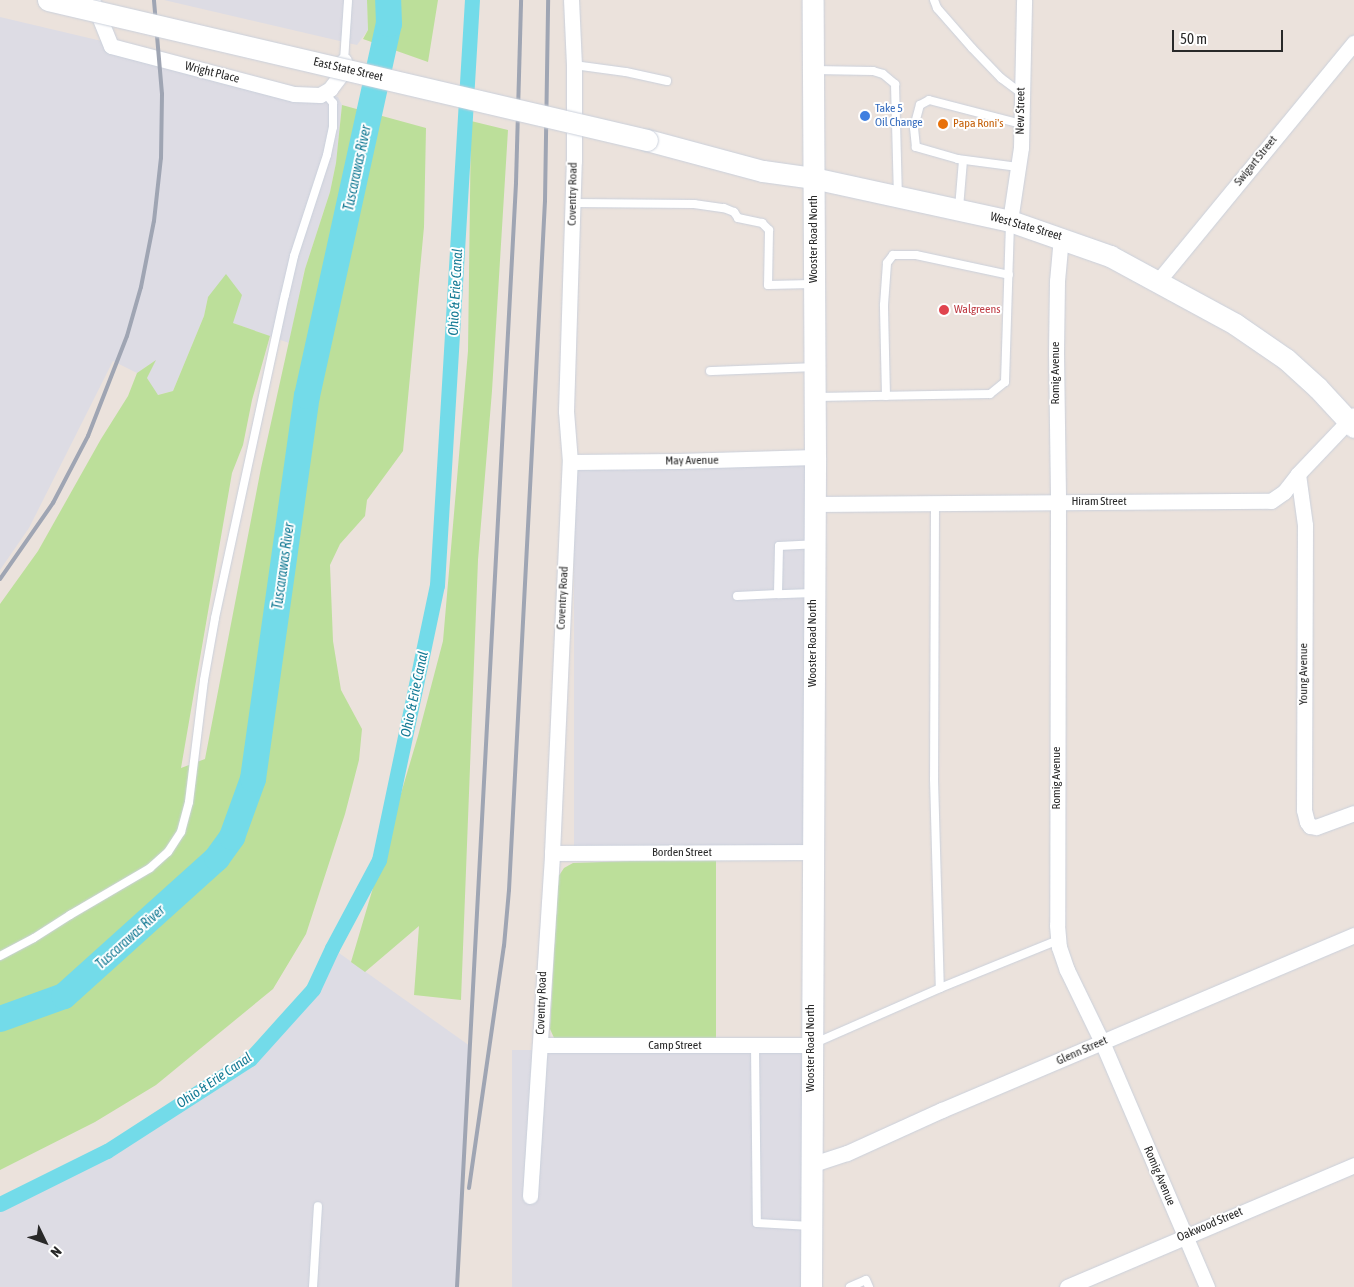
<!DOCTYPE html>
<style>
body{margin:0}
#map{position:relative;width:1354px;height:1287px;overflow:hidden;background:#ebe2dc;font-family:"Asap Condensed",sans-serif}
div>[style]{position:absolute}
.industrial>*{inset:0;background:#dddce4;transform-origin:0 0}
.green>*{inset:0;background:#bcdf9a}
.canal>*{height:15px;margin:-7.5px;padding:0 7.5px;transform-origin:7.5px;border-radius:7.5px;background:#73dbe9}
.river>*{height:26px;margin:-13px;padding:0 13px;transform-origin:13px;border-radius:13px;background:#73dbe9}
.roads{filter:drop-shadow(0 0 1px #cad0db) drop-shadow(0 0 1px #cad0db)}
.lane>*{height:8px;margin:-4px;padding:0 4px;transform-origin:4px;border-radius:4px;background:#fff}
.street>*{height:15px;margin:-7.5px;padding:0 7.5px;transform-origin:7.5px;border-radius:7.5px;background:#fff}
.secondary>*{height:21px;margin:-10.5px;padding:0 10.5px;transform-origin:10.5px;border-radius:10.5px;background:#fff}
.rail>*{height:4px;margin:-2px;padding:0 2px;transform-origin:2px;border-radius:2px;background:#9fa5b3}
.bridges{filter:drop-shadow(0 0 1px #cad0db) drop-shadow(0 0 1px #cad0db)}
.secondary-bridge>*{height:21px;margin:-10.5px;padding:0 10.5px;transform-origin:10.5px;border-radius:10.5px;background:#fff}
.dots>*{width:14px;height:14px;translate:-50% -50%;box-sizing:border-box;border:2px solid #fff;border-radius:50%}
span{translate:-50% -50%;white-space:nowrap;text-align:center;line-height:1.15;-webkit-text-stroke:4px #fff;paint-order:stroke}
.street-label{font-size:12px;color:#292929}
.shop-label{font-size:12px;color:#366cbe}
.left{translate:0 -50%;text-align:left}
.food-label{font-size:12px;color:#c56008}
.health-label{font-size:12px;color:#be3a42}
.water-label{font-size:14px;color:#137a94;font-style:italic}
.north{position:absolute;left:20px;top:1217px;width:50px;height:50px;-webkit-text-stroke:4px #fff;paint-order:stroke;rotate:132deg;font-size:14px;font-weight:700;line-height:20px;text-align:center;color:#292929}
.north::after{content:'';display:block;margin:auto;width:18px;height:22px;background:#292929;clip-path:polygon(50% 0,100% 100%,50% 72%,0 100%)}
.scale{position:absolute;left:1172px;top:30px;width:111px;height:22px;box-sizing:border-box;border:2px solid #292929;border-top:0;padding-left:6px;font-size:15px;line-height:18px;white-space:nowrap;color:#292929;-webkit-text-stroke:4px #fff;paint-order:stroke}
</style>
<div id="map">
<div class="industrial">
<div style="clip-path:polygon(164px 0,367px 0,368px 30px,357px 45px)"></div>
<div style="clip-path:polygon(0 17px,338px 97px,342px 105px,336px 163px,330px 192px,304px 272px,289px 343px,233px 323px,208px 297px,204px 316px,173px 391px,157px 395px,147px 378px,155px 361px,137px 373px,113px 361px,29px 528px,0 570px)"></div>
<div style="left:809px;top:464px;width:386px;height:235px;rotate:90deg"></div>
<div style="clip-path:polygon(332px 948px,470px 1046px,457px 1287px,0 1287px,0 1204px,107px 1151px,250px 1059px,313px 989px)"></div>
<div style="left:806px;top:1050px;width:237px;height:294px;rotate:90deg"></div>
</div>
<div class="green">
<div style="clip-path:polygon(367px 0,438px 0,428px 62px,363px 39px,368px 30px)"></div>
<div style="clip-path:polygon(342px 105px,426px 128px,424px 227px,403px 451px,367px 500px,365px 516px,340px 544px,330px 565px,333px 641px,341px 690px,362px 729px,359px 760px,345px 814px,306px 934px,273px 989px,156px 1085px,95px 1122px,0 1170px,0 604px,38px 551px,101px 439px,128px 396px,137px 373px,156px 360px,147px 378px,158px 395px,173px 391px,204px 316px,208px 297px,226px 274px,242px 295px,233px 323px,270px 336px,252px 400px,243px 445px,232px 473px,181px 768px,205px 759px,261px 468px,305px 269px,330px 192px,336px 163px)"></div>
<div style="clip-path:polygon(471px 121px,508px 130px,492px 391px,478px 560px,461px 1000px,414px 995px,419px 926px,365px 972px,351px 962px,418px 736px,443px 641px,468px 351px)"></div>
<div style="clip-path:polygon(716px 858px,716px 1042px,555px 1040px,550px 1029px,558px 877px,564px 868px,573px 863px)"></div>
</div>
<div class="canal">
<div style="left:0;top:1204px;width:119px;rotate:-26.4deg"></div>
<div style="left:107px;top:1151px;width:170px;rotate:-32.8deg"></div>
<div style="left:250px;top:1059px;width:94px;rotate:-48deg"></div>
<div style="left:313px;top:989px;width:45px;rotate:-65.1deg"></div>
<div style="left:332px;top:948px;width:100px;rotate:-61.9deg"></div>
<div style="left:379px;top:860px;width:281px;rotate:-78.1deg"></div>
<div style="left:437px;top:585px;width:586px;rotate:-86.58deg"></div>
</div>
<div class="river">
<div style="left:0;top:1019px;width:68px;rotate:-19.8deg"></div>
<div style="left:64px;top:996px;width:206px;rotate:-42deg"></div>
<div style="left:217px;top:858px;width:26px;rotate:-54deg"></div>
<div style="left:232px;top:837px;width:62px;rotate:-70.1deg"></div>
<div style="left:253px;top:779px;width:387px;rotate:-82deg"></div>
<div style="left:307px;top:396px;width:381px;rotate:-77.6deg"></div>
<div style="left:389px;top:24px;width:24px;rotate:-92deg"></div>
</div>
<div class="roads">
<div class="lane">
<div style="left:934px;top:0;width:9px;rotate:69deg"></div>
<div style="left:937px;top:8px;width:53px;rotate:48.8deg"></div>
<div style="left:972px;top:48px;width:42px;rotate:46deg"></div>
<div style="left:1001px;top:78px;width:26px;rotate:37deg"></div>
<div style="left:344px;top:61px;width:61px;rotate:-86.2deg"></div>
<div style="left:574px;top:65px;width:52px;rotate:7.7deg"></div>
<div style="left:626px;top:72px;width:42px;rotate:12.4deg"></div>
<div style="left:814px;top:70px;width:59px;rotate:1deg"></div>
<div style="left:873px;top:71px;width:10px;rotate:17deg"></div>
<div style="left:883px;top:74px;width:16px;rotate:40deg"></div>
<div style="left:895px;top:84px;width:111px;rotate:88.5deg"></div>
<div style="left:1018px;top:167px;width:61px;rotate:-172.4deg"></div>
<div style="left:958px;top:159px;width:44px;rotate:-164.1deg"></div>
<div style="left:916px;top:147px;width:20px;rotate:-96deg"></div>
<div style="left:914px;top:127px;width:23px;rotate:-75deg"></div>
<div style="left:920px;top:105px;width:10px;rotate:-29deg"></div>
<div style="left:929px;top:100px;width:95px;rotate:14.6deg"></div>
<div style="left:573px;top:203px;width:121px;rotate:0.5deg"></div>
<div style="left:694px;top:204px;width:30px;rotate:8deg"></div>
<div style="left:724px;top:208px;width:11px;rotate:22deg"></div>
<div style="left:734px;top:212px;width:7px;rotate:56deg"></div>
<div style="left:738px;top:218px;width:25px;rotate:12deg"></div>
<div style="left:762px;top:223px;width:10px;rotate:45deg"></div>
<div style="left:769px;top:230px;width:55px;rotate:91deg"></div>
<div style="left:768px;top:285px;width:44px;rotate:-1.3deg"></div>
<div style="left:959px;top:208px;width:48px;rotate:-85.2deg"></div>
<div style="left:710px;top:371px;width:102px;rotate:-2.2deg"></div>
<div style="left:886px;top:396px;width:91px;rotate:-91.3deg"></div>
<div style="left:884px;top:305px;width:42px;rotate:-85.9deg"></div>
<div style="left:887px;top:263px;width:10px;rotate:-53deg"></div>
<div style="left:893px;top:255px;width:23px"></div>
<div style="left:916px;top:255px;width:95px;rotate:12.1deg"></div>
<div style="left:816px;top:397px;width:174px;rotate:-1deg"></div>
<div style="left:990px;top:394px;width:19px;rotate:-39deg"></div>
<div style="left:1005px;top:382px;width:158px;rotate:-88.2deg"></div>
<div style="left:935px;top:504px;width:275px;rotate:90.2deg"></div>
<div style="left:934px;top:779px;width:209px;rotate:88.4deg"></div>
<div style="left:813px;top:593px;width:35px;rotate:178deg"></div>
<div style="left:778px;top:594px;width:48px;rotate:-88.8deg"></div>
<div style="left:779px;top:546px;width:35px;rotate:-3deg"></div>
<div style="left:737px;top:596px;width:41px;rotate:-2.8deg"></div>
<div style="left:0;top:956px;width:38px;rotate:-28deg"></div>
<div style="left:34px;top:938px;width:43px;rotate:-32.6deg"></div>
<div style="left:70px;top:915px;width:93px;rotate:-30.4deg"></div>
<div style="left:150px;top:868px;width:24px;rotate:-42deg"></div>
<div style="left:168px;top:852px;width:24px;rotate:-57deg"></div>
<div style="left:181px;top:832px;width:31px;rotate:-75deg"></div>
<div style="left:189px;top:802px;width:123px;rotate:-83deg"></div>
<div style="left:204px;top:680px;width:63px;rotate:-79.9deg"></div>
<div style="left:215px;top:618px;width:330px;rotate:-77.8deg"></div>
<div style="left:285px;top:295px;width:40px;rotate:-77deg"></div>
<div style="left:294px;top:256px;width:106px;rotate:-71.9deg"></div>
<div style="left:327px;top:155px;width:29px;rotate:-78deg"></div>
<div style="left:333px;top:127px;width:24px;rotate:-90deg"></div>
<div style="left:333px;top:103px;width:14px;rotate:-129deg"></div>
<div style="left:815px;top:1043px;width:137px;rotate:-23.7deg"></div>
<div style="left:940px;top:988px;width:127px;rotate:-22.1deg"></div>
<div style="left:755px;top:1045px;width:178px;rotate:89.4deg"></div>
<div style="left:757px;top:1223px;width:54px;rotate:3.2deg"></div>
<div style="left:313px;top:1287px;width:81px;rotate:-86.5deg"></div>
<div style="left:850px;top:1287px;width:17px;rotate:-24deg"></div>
<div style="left:866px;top:1280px;width:8px;rotate:67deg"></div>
</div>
<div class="street">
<div style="left:94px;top:4px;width:45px;rotate:68deg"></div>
<div style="left:111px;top:46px;width:189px;rotate:14.7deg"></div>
<div style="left:294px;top:94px;width:26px;rotate:2deg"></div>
<div style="left:320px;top:95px;width:12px;rotate:-31deg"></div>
<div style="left:330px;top:89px;width:15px;rotate:-53deg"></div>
<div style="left:339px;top:77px;width:17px;rotate:-73deg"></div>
<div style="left:1010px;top:221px;width:75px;rotate:-81.5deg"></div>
<div style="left:1021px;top:147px;width:147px;rotate:-88.8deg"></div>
<div style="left:1061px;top:237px;width:44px;rotate:95.2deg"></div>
<div style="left:1057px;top:281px;width:72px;rotate:90.8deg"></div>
<div style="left:1056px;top:353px;width:149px;rotate:89.2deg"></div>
<div style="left:1058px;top:502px;width:423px;rotate:90.1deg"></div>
<div style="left:1057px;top:925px;width:22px;rotate:85deg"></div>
<div style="left:1059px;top:947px;width:24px;rotate:71deg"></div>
<div style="left:1067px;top:970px;width:80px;rotate:64.1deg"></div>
<div style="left:1102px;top:1042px;width:267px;rotate:66.8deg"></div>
<div style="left:1159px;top:280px;width:307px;rotate:-50.6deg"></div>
<div style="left:570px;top:462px;width:108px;rotate:-0.5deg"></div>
<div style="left:678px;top:461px;width:137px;rotate:-1.7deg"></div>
<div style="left:1298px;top:474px;width:51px;rotate:82.2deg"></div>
<div style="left:1305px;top:525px;width:285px;rotate:90.2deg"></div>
<div style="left:1304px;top:810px;width:12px;rotate:76deg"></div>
<div style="left:1307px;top:822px;width:5px;rotate:53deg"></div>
<div style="left:1310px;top:826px;width:6px;rotate:9deg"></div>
<div style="left:1316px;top:827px;width:40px;rotate:-20.2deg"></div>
<div style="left:814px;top:504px;width:457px;rotate:-0.4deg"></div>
<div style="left:1271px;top:501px;width:16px;rotate:-35deg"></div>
<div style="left:1284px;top:492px;width:23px;rotate:-52deg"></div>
<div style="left:1298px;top:474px;width:81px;rotate:-46.5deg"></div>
<div style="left:552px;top:853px;width:260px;rotate:-0.2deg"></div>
<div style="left:540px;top:1045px;width:270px"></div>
<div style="left:810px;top:1165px;width:39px;rotate:-18deg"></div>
<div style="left:847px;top:1153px;width:104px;rotate:-24.4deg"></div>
<div style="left:942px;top:1110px;width:448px;rotate:-23deg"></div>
<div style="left:530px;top:1196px;width:344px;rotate:-86.3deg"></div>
<div style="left:552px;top:853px;width:391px;rotate:-87.4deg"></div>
<div style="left:570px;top:462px;width:51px;rotate:-94.5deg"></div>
<div style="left:566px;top:411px;width:250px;rotate:-88.2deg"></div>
<div style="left:574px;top:161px;width:96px;rotate:-90deg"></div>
<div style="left:574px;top:65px;width:65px;rotate:-92.6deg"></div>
<div style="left:1067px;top:1287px;width:312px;rotate:-23deg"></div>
</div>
<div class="secondary">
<div style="left:647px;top:140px;width:120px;rotate:15deg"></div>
<div style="left:763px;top:171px;width:50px;rotate:8deg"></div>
<div style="left:813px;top:178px;width:202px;rotate:12.3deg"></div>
<div style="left:1010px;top:221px;width:106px;rotate:19.3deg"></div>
<div style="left:1110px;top:256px;width:142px;rotate:28.5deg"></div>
<div style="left:1235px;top:324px;width:62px;rotate:34.5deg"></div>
<div style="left:1286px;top:359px;width:43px;rotate:42.2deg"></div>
<div style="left:1318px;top:388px;width:53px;rotate:47.3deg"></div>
<div style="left:811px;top:1287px;width:830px;rotate:-89.72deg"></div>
<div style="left:815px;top:457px;width:457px;rotate:-90.3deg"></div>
</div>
</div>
<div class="rail">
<div style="left:0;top:579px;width:93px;rotate:-55.1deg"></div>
<div style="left:53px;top:503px;width:76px;rotate:-62.4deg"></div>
<div style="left:88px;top:436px;width:107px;rotate:-68.7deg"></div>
<div style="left:127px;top:336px;width:51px;rotate:-74.1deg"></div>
<div style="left:141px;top:287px;width:67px;rotate:-78.9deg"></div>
<div style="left:154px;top:221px;width:63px;rotate:-83.7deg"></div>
<div style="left:161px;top:158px;width:64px;rotate:-89.1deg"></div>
<div style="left:162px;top:94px;width:94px;rotate:-94.9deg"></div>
<div style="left:469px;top:1188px;width:245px;rotate:-81.8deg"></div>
<div style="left:504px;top:946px;width:56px;rotate:-84.9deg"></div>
<div style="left:509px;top:890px;width:690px;rotate:-87.01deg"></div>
<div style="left:545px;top:201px;width:201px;rotate:-89.1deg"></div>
<div style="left:457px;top:1287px;width:1106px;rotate:-86.94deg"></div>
<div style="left:516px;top:183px;width:183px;rotate:-88.4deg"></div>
</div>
<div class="bridges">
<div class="secondary-bridge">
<div style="left:48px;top:0;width:615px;rotate:13.16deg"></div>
</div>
</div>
<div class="dots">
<div style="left:865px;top:116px;background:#3f7fe0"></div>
<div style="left:943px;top:124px;background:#e8710a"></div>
<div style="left:944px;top:310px;background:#e0444e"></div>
</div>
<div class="street-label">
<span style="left:348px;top:70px;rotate:13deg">East State Street</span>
<span style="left:212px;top:73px;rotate:14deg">Wright Place</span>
<span style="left:1021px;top:111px;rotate:-89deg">New Street</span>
<span style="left:1256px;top:161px;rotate:-51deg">Swigart Street</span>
<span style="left:573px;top:194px;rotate:-89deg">Coventry Road</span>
<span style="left:1026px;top:227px;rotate:16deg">West State Street</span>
<span style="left:814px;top:239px;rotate:-90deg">Wooster Road North</span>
<span style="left:1056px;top:373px;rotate:-90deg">Romig Avenue</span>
<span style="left:692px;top:461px;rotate:-1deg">May Avenue</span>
<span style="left:1099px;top:502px">Hiram Street</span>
<span style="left:563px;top:598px;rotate:-87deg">Coventry Road</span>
<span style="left:813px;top:643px;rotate:-90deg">Wooster Road North</span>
<span style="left:1304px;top:674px;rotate:-90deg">Young Avenue</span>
<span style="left:1057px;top:778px;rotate:-90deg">Romig Avenue</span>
<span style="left:682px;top:853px">Borden Street</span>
<span style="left:542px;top:1003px;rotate:-88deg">Coventry Road</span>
<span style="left:675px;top:1046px">Camp Street</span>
<span style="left:811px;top:1048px;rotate:-90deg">Wooster Road North</span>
<span style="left:1082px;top:1051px;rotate:-24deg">Glenn Street</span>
<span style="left:1159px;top:1176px;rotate:67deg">Romig Avenue</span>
<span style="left:1210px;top:1225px;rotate:-23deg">Oakwood Street</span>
</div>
<div class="shop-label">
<span class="left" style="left:875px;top:116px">Take 5<br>Oil Change</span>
</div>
<div class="food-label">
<span class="left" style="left:953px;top:124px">Papa Roni's</span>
</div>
<div class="health-label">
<span class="left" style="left:954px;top:310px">Walgreens</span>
</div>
<div class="water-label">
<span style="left:357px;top:168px;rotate:-78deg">Tuscarawas River</span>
<span style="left:455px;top:292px;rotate:-87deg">Ohio &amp; Erie Canal</span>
<span style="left:283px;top:566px;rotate:-82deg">Tuscarawas River</span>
<span style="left:414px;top:694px;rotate:-78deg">Ohio &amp; Erie Canal</span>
<span style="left:130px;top:937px;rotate:-42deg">Tuscarawas River</span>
<span style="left:214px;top:1080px;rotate:-34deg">Ohio &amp; Erie Canal</span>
</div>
<div class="north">N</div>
<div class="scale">50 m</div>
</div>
